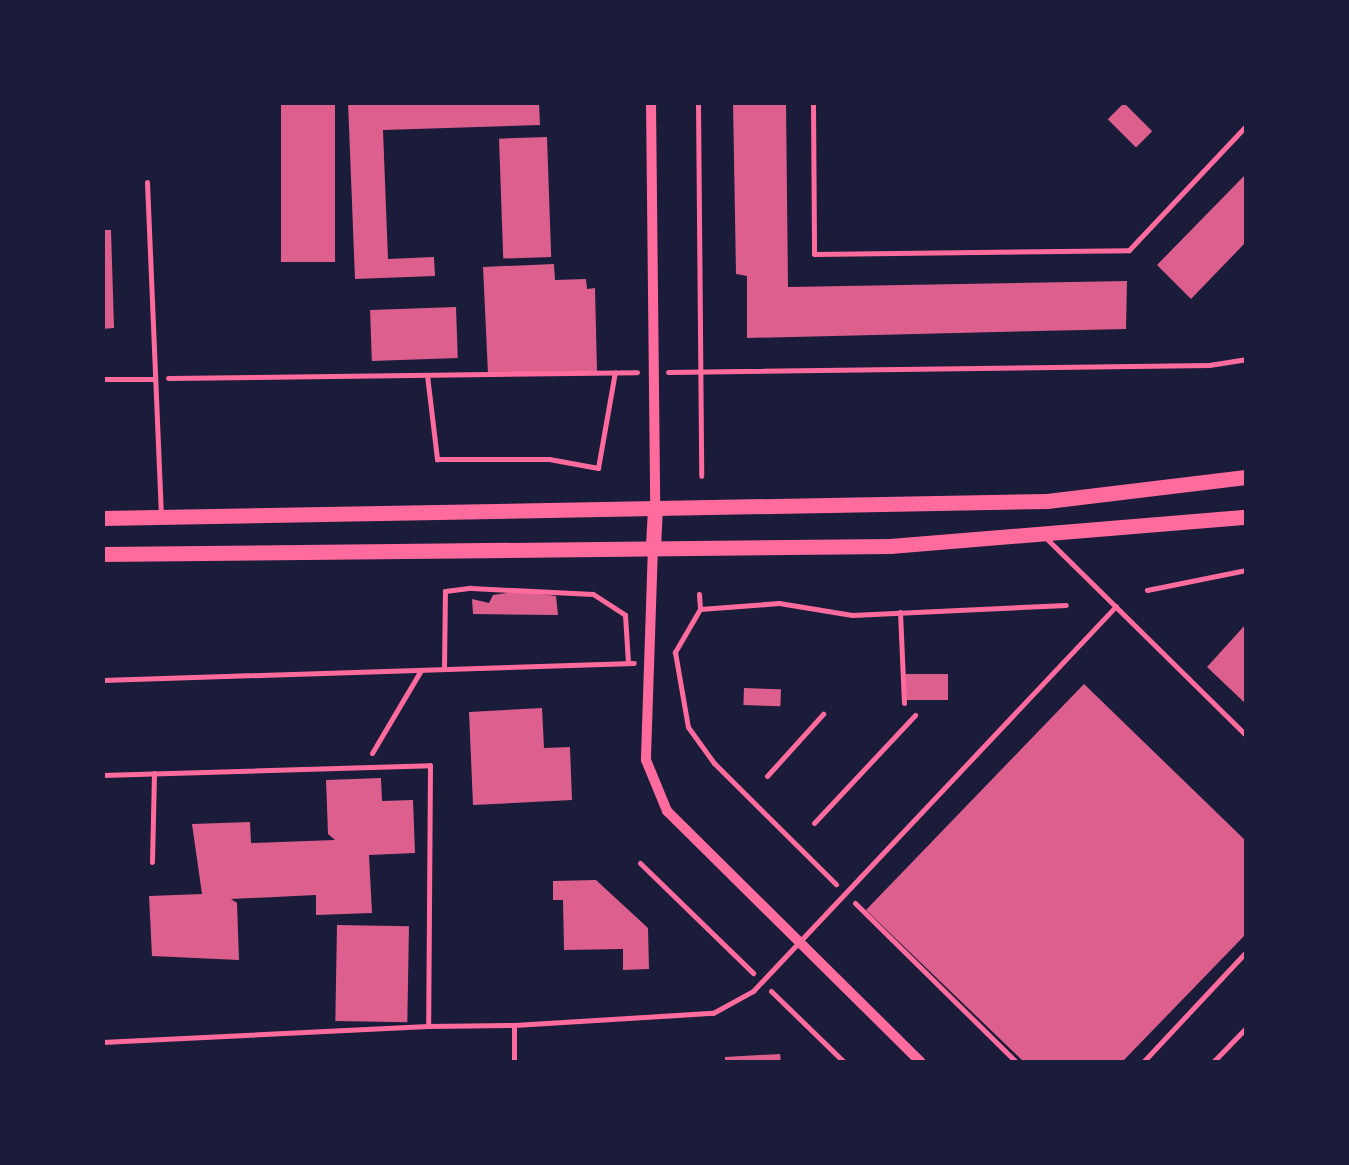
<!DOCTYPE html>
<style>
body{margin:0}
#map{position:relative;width:1349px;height:1165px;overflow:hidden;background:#1b1b3a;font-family:"Nunito Sans",sans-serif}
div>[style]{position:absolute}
.building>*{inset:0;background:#dd5f8e;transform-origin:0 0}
.path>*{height:5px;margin:-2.5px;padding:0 2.5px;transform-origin:2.5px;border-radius:2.5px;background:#ff6b9d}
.service>*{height:5px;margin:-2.5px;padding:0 2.5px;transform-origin:2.5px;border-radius:2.5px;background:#ff6b9d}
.minor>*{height:10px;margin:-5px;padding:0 5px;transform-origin:5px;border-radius:5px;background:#ff6b9d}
.secondary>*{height:15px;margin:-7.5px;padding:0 7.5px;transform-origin:7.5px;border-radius:7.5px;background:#ff6b9d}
span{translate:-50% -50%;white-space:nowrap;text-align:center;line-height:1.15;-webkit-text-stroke:9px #1b1b3a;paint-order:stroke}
.frame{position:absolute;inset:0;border:105px solid #1b1b3a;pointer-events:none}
</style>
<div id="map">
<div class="building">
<div style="left:281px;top:102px;width:54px;height:160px"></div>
<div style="clip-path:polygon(348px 102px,539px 102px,540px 125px,383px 130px,388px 259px,434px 257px,435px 276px,355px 279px)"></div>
<div style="clip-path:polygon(733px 102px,786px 102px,788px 287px,1127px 281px,1126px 329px,747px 338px,747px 276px,736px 274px)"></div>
<div style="left:1124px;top:103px;width:40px;height:23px;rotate:45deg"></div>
<div style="left:547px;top:137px;width:120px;height:48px;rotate:88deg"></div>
<div style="clip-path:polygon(1246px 174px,1246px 242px,1191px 299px,1157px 265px)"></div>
<div style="clip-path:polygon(102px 230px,111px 230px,114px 328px,102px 329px)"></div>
<div style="clip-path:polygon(554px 264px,555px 280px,586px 279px,587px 289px,595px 288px,597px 371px,488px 374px,483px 267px)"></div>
<div style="left:456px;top:307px;width:51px;height:86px;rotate:88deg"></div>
<div style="clip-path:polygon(519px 591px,556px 596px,558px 615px,473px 614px,472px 599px,489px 603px,493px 595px)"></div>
<div style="clip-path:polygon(1246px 624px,1246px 704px,1207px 667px)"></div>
<div style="left:948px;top:674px;width:26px;height:43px;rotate:90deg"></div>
<div style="clip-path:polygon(1084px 684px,1246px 841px,1246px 934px,1122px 1062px,1024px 1062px,866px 910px)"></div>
<div style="left:744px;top:688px;width:37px;height:17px;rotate:2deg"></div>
<div style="clip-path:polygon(542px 708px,544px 748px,570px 747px,572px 800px,473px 805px,469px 712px)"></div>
<div style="clip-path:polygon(381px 778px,382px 801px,413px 800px,415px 853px,369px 855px,372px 913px,316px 915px,316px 895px,231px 899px,237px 903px,239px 960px,152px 956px,149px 896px,202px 894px,192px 824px,250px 822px,251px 843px,335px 840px,328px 834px,326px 780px)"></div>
<div style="clip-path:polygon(596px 880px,648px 928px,649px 969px,623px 970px,623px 949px,564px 950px,563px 900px,553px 900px,553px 881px)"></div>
<div style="left:337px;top:925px;width:72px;height:96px;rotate:1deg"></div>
<div style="clip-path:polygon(780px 1054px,781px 1062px,725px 1062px,725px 1057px)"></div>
</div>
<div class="path">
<div style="left:698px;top:102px;width:374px;rotate:89.5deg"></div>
<div style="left:668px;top:372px;width:541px;rotate:-0.74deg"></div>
<div style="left:1209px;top:365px;width:37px;rotate:-9deg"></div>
<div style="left:427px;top:375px;width:85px;rotate:83.2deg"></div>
<div style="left:437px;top:459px;width:112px"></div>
<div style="left:549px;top:459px;width:50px;rotate:10.4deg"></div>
<div style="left:598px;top:468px;width:97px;rotate:-80deg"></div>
<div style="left:168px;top:378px;width:469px;rotate:-0.7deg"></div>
<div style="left:1147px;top:590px;width:101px;rotate:-11.4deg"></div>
<div style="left:699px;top:594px;width:15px;rotate:86deg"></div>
<div style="left:700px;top:609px;width:50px;rotate:120.2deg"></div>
<div style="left:675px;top:652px;width:76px;rotate:80.2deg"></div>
<div style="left:688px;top:727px;width:44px;rotate:54.2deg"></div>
<div style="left:714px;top:763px;width:172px;rotate:44.8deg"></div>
<div style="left:700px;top:609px;width:79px;rotate:-4.3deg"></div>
<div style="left:779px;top:603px;width:74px;rotate:9.3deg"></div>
<div style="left:852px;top:615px;width:214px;rotate:-2.7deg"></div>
<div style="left:900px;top:612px;width:91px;rotate:87.5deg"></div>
<div style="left:444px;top:669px;width:78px;rotate:-89.3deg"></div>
<div style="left:445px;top:591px;width:26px;rotate:-7deg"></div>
<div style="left:471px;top:588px;width:122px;rotate:2.8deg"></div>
<div style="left:593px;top:594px;width:38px;rotate:33deg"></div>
<div style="left:625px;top:615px;width:48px;rotate:86.4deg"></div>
<div style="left:102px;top:680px;width:532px;rotate:-1.83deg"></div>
<div style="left:372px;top:753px;width:96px;rotate:-59.4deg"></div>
<div style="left:640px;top:863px;width:158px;rotate:44.2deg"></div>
<div style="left:855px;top:903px;width:226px;rotate:44.6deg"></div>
<div style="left:771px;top:991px;width:102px;rotate:44.2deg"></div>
<div style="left:1213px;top:1062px;width:47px;rotate:-45.9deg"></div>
</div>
<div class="service">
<div style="left:813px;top:102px;width:152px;rotate:89.6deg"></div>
<div style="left:814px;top:254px;width:315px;rotate:-0.7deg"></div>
<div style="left:1129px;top:250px;width:170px;rotate:-46.7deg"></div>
<div style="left:147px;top:182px;width:332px;rotate:87.6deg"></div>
<div style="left:102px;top:379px;width:52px"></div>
<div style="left:1045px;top:537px;width:282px;rotate:44.6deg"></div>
<div style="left:102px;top:775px;width:328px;rotate:-1.7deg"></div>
<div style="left:430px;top:765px;width:261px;rotate:90.4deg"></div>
<div style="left:428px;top:1026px;width:86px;rotate:-0.7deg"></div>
<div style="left:767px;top:776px;width:84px;rotate:-47.9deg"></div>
<div style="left:814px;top:823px;width:148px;rotate:-46.9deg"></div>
<div style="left:152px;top:862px;width:89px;rotate:-88.7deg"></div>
<div style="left:102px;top:1042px;width:326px;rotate:-2.8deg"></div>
<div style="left:514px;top:1062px;width:37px;rotate:-90deg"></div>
<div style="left:514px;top:1025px;width:199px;rotate:-3.5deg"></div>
<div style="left:713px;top:1013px;width:46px;rotate:-28.8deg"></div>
<div style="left:753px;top:991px;width:529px;rotate:-46.68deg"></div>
<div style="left:1143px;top:1062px;width:151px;rotate:-46.9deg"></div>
</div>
<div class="minor">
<div style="left:651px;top:102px;width:408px;rotate:89.4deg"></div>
<div style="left:653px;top:546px;width:214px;rotate:91.9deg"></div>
<div style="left:646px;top:760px;width:55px;rotate:67.6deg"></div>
<div style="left:667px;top:811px;width:357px;rotate:44.7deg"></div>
</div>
<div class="secondary">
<div style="left:102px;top:518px;width:945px;rotate:-1.03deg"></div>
<div style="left:1047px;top:501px;width:200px;rotate:-6.9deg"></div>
<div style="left:653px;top:546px;width:36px;rotate:-87deg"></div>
<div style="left:102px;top:554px;width:788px;rotate:-0.58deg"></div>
<div style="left:890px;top:546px;width:357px;rotate:-4.7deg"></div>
</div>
<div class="frame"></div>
</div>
